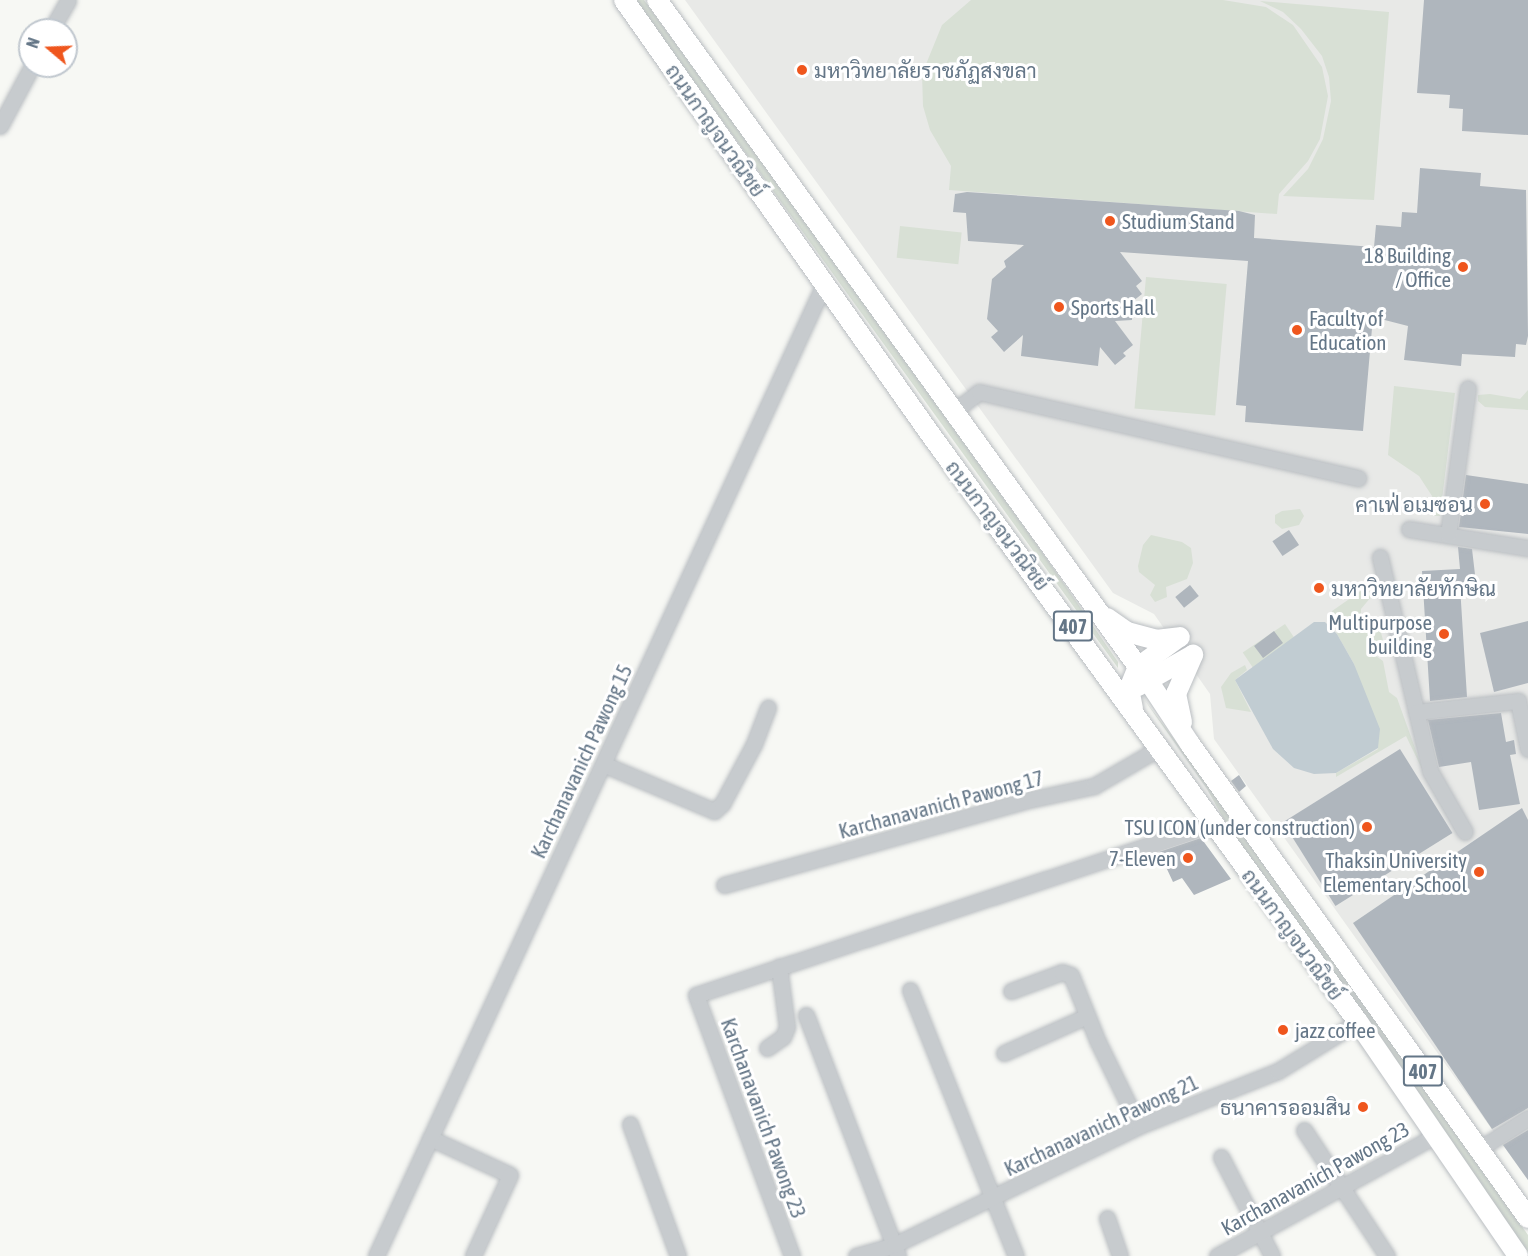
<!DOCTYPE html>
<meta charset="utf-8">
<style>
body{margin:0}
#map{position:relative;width:1528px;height:1256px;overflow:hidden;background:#f7f8f4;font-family:"Asap Condensed",Sarabun,sans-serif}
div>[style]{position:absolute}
.built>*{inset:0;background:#e8e9e7}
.green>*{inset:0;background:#d8e0d5;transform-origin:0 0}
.water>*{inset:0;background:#c1ccd2}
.building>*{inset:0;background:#afb6bd;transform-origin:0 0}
.roads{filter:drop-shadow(0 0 2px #babec2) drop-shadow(0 0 2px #babec2)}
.minor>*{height:15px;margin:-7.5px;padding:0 7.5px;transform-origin:7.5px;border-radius:7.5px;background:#c7cbce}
.major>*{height:20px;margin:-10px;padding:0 10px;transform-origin:10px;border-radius:10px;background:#fff}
.dots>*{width:16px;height:16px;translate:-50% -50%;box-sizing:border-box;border:3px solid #fff;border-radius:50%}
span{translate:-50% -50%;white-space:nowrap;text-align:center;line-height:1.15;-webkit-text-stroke:6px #fff;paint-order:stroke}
.shield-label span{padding:2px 4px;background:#fff;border:2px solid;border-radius:4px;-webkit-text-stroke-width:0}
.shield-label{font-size:20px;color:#647687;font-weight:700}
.poi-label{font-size:21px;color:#647687}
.left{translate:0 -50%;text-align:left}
.right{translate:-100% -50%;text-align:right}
.street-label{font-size:21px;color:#647687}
.north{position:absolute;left:18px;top:18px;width:60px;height:60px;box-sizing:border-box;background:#fff;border:2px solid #c1c8cf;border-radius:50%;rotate:289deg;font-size:16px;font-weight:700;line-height:24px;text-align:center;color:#647687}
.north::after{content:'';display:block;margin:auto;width:21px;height:27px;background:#ef561d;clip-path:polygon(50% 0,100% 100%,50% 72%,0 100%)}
</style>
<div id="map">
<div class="built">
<div style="clip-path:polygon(685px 0,1528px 0,1528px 1180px,1214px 739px,1210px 694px,1154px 614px,1113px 593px)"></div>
</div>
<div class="green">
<div style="clip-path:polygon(635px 0,644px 0,812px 231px,1038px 546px,1118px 662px,1118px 668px)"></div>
<div style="clip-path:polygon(971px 0,1223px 0,1266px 7px,1293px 25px,1322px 67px,1328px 96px,1320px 139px,1308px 161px,1279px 194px,1277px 214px,949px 190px,951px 166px,930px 130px,923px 106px,922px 74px,942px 25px)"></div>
<div style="clip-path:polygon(1260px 1px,1389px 12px,1374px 200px,1283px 196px,1308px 169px,1323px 139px,1331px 101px,1329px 77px,1322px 56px,1301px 29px,1283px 12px)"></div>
<div style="left:900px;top:226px;width:62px;height:32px;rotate:6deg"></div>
<div style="left:1146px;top:277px;width:81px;height:132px;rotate:5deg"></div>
<div style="clip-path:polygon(1394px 386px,1455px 393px,1440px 516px,1435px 516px,1432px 496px,1419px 476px,1388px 455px)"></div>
<div style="clip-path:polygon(1528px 390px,1528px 410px,1485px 407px,1478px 401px,1478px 395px,1490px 394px,1520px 399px)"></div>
<div style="clip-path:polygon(1300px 509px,1304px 516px,1299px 525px,1282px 529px,1275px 523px,1275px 515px,1282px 511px)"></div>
<div style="clip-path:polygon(1151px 535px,1182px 542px,1191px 548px,1193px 563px,1187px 579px,1166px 587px,1167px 597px,1155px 602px,1150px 595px,1155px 585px,1139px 572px,1138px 566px,1143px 545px)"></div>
<div style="clip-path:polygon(1368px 586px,1371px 597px,1361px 609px,1361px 616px,1368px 624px,1379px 625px,1384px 644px,1376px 656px,1383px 661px,1389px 692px,1397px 698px,1424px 773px,1406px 736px,1336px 777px,1336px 773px,1378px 749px,1354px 664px,1337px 634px,1332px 611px)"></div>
<div style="left:1285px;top:624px;width:30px;height:51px;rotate:56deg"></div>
<div style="clip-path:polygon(1245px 665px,1247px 670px,1235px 680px,1251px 712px,1226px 708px,1221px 687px,1231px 673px)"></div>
<div style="clip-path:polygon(1144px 699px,1237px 823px,1528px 1235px,1528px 1254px,1232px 834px,1207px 789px)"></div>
</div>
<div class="water">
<div style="clip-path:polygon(1314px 622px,1325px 622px,1337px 634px,1354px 664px,1380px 729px,1378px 748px,1336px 773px,1314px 774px,1294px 768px,1273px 749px,1235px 680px)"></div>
</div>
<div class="building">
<div style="clip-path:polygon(1424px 0,1528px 0,1528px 135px,1462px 131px,1463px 109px,1449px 108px,1450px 95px,1417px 93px)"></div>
<div style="clip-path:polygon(1420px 168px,1481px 173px,1480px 186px,1526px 190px,1528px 336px,1526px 345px,1516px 344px,1515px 357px,1462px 354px,1461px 366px,1404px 360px,1408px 326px,1373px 317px,1363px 431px,1245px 422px,1246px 406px,1236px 405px,1248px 261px,1120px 252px,1142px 281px,1136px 286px,1142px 294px,1133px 301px,1132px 320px,1115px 321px,1133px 345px,1123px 353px,1126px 356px,1115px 365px,1100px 347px,1098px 366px,1021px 356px,1023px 335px,1004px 352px,991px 337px,998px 331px,987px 319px,992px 279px,1006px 267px,1004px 261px,1024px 245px,968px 241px,966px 213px,953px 212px,955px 194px,967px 192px,1239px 211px,1255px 215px,1254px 238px,1374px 247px,1376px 225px,1401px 227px,1402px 212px,1417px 213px)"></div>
<div style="clip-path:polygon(1466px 475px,1528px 484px,1528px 534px,1459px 527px)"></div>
<div style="left:1289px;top:530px;width:18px;height:20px;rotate:56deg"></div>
<div style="clip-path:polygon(1458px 547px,1472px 549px,1476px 583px,1460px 586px,1467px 697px,1430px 701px,1422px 571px,1460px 569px)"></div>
<div style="left:1190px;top:585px;width:14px;height:19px;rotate:51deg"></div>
<div style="clip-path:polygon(1528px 621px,1528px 683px,1494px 692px,1480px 633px)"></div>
<div style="left:1274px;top:631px;width:15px;height:25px;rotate:53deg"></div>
<div style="clip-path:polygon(1501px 713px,1506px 742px,1514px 740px,1516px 754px,1510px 755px,1520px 804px,1479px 810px,1471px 762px,1439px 767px,1428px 720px)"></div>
<div style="left:1400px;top:749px;width:99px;height:138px;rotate:58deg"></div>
<div style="clip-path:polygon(1239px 775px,1246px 786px,1239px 792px,1231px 781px)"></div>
<div style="clip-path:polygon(1522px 808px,1528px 820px,1528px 1108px,1492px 1129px,1353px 923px)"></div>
<div style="clip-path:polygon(1201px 838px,1231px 879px,1194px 895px,1182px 878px,1173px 882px,1159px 852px)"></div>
<div style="clip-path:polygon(1528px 1130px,1528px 1180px,1503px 1145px)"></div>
</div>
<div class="roads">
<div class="minor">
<div style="left:51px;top:30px;width:34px;rotate:-60deg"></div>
<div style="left:0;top:126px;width:68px;rotate:-61.9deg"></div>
<div style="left:954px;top:411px;width:31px;rotate:-37deg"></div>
<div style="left:979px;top:392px;width:389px;rotate:12.8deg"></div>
<div style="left:1409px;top:529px;width:121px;rotate:9.1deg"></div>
<div style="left:1448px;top:535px;width:148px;rotate:-82.3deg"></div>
<div style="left:1380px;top:557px;width:220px;rotate:76.8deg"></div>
<div style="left:1430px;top:771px;width:70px;rotate:60.2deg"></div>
<div style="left:1416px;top:712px;width:103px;rotate:-6.2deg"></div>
<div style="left:1518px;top:701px;width:49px;rotate:78.2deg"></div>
<div style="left:603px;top:764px;width:121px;rotate:22.9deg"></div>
<div style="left:714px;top:811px;width:11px;rotate:-41deg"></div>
<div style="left:722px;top:804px;width:68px;rotate:-61.9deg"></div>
<div style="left:754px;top:744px;width:39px;rotate:-69deg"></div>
<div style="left:724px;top:885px;width:312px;rotate:-15.6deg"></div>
<div style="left:1024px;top:801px;width:72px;rotate:-12.1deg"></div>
<div style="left:1094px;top:786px;width:78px;rotate:-30.2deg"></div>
<div style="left:910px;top:990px;width:286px;rotate:68.3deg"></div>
<div style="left:1011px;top:991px;width:54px;rotate:-20.4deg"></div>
<div style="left:1062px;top:972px;width:9px;rotate:18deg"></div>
<div style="left:1071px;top:975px;width:72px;rotate:68.1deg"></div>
<div style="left:1098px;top:1042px;width:93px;rotate:64deg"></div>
<div style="left:806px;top:1015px;width:258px;rotate:69.1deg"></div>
<div style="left:767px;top:1048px;width:19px;rotate:-35deg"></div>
<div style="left:783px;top:1037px;width:11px;rotate:-68deg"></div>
<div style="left:787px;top:1027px;width:61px;rotate:-97.6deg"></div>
<div style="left:1004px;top:1053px;width:91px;rotate:-24deg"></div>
<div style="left:630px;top:1124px;width:140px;rotate:70deg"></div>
<div style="left:1304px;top:1130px;width:151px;rotate:56.6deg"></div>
<div style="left:430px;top:1138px;width:88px;rotate:24.8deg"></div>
<div style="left:510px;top:1175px;width:89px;rotate:114.6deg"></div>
<div style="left:1479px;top:1149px;width:58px;rotate:-32.3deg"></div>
<div style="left:1221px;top:1157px;width:111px;rotate:62.7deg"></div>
<div style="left:1107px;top:1218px;width:40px;rotate:71.1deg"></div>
<div style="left:376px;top:1256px;width:1070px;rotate:-65.25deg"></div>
<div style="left:792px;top:1256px;width:278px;rotate:-110.2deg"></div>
<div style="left:696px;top:995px;width:545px;rotate:-18.3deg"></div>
<div style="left:856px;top:1256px;width:40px;rotate:-16deg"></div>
<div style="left:894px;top:1245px;width:272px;rotate:-25.9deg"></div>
<div style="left:1139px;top:1126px;width:149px;rotate:-21.6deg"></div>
<div style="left:1278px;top:1071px;width:94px;rotate:-31.5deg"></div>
<div style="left:1217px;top:1256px;width:247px;rotate:-28.9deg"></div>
</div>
<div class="major">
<div style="left:624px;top:0;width:527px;rotate:54.8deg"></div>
<div style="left:928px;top:431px;width:731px;rotate:53.96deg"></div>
<div style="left:1358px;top:1022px;width:283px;rotate:55.6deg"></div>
<div style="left:657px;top:0;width:841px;rotate:54.19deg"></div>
<div style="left:1149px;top:682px;width:74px;rotate:56.5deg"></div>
<div style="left:1190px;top:744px;width:582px;rotate:54.51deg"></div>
<div style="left:1107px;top:618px;width:24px;rotate:35deg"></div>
<div style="left:1127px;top:632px;width:30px;rotate:15deg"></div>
<div style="left:1156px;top:640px;width:24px;rotate:-7deg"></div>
<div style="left:1138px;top:686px;width:63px;rotate:-29.4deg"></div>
<div style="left:1133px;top:709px;width:20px;rotate:-101deg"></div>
<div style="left:1129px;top:689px;width:24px;rotate:-68deg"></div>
<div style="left:1138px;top:667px;width:49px;rotate:-35.9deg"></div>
<div style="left:1182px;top:722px;width:29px;rotate:-102deg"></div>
<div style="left:1176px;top:694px;width:43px;rotate:-66.4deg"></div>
</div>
</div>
<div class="dots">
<div style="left:802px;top:70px;background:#ef561d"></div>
<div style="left:1110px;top:221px;background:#ef561d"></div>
<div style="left:1463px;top:267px;background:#ef561d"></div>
<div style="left:1059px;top:307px;background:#ef561d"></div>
<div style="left:1297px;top:330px;background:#ef561d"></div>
<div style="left:1485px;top:504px;background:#ef561d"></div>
<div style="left:1319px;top:588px;background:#ef561d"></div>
<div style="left:1444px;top:634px;background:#ef561d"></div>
<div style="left:1367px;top:827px;background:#ef561d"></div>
<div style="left:1188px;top:858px;background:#ef561d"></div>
<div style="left:1479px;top:872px;background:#ef561d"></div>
<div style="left:1283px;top:1030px;background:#ef561d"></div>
<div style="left:1363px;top:1107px;background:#ef561d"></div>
</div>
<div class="shield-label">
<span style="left:1073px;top:626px">407</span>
<span style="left:1423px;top:1071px">407</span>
</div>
<div class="poi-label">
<span class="left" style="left:814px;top:70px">มหาวิทยาลัยราชภัฏสงขลา</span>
<span class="left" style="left:1122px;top:221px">Studium Stand</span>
<span class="right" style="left:1451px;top:267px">18 Building<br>/ Office</span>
<span class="left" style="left:1071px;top:307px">Sports Hall</span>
<span class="left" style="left:1309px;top:330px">Faculty of<br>Education</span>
<span class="right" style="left:1473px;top:504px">คาเฟ่ อเมซอน</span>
<span class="left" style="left:1331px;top:588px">มหาวิทยาลัยทักษิณ</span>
<span class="right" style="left:1432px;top:634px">Multipurpose<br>building</span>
<span class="right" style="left:1355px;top:827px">TSU ICON (under construction)</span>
<span class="right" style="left:1176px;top:858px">7-Eleven</span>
<span class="right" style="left:1467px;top:872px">Thaksin University<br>Elementary School</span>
<span class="left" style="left:1295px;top:1030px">jazz coffee</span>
<span class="right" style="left:1351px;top:1107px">ธนาคารออมสิน</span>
</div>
<div class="street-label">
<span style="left:716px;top:130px;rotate:55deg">ถนนกาญจนวณิชย์</span>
<span style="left:998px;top:525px;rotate:53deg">ถนนกาญจนวณิชย์</span>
<span style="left:581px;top:761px;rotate:-65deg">Karchanavanich Pawong 15</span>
<span style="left:941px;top:804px;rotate:-15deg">Karchanavanich Pawong 17</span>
<span style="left:1293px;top:934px;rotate:54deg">ถนนกาญจนวณิชย์</span>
<span style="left:764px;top:1118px;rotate:70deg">Karchanavanich Pawong 23</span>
<span style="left:1101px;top:1125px;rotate:-25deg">Karchanavanich Pawong 21</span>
<span style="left:1315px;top:1178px;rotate:-29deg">Karchanavanich Pawong 23</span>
</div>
<div class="north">N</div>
</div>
